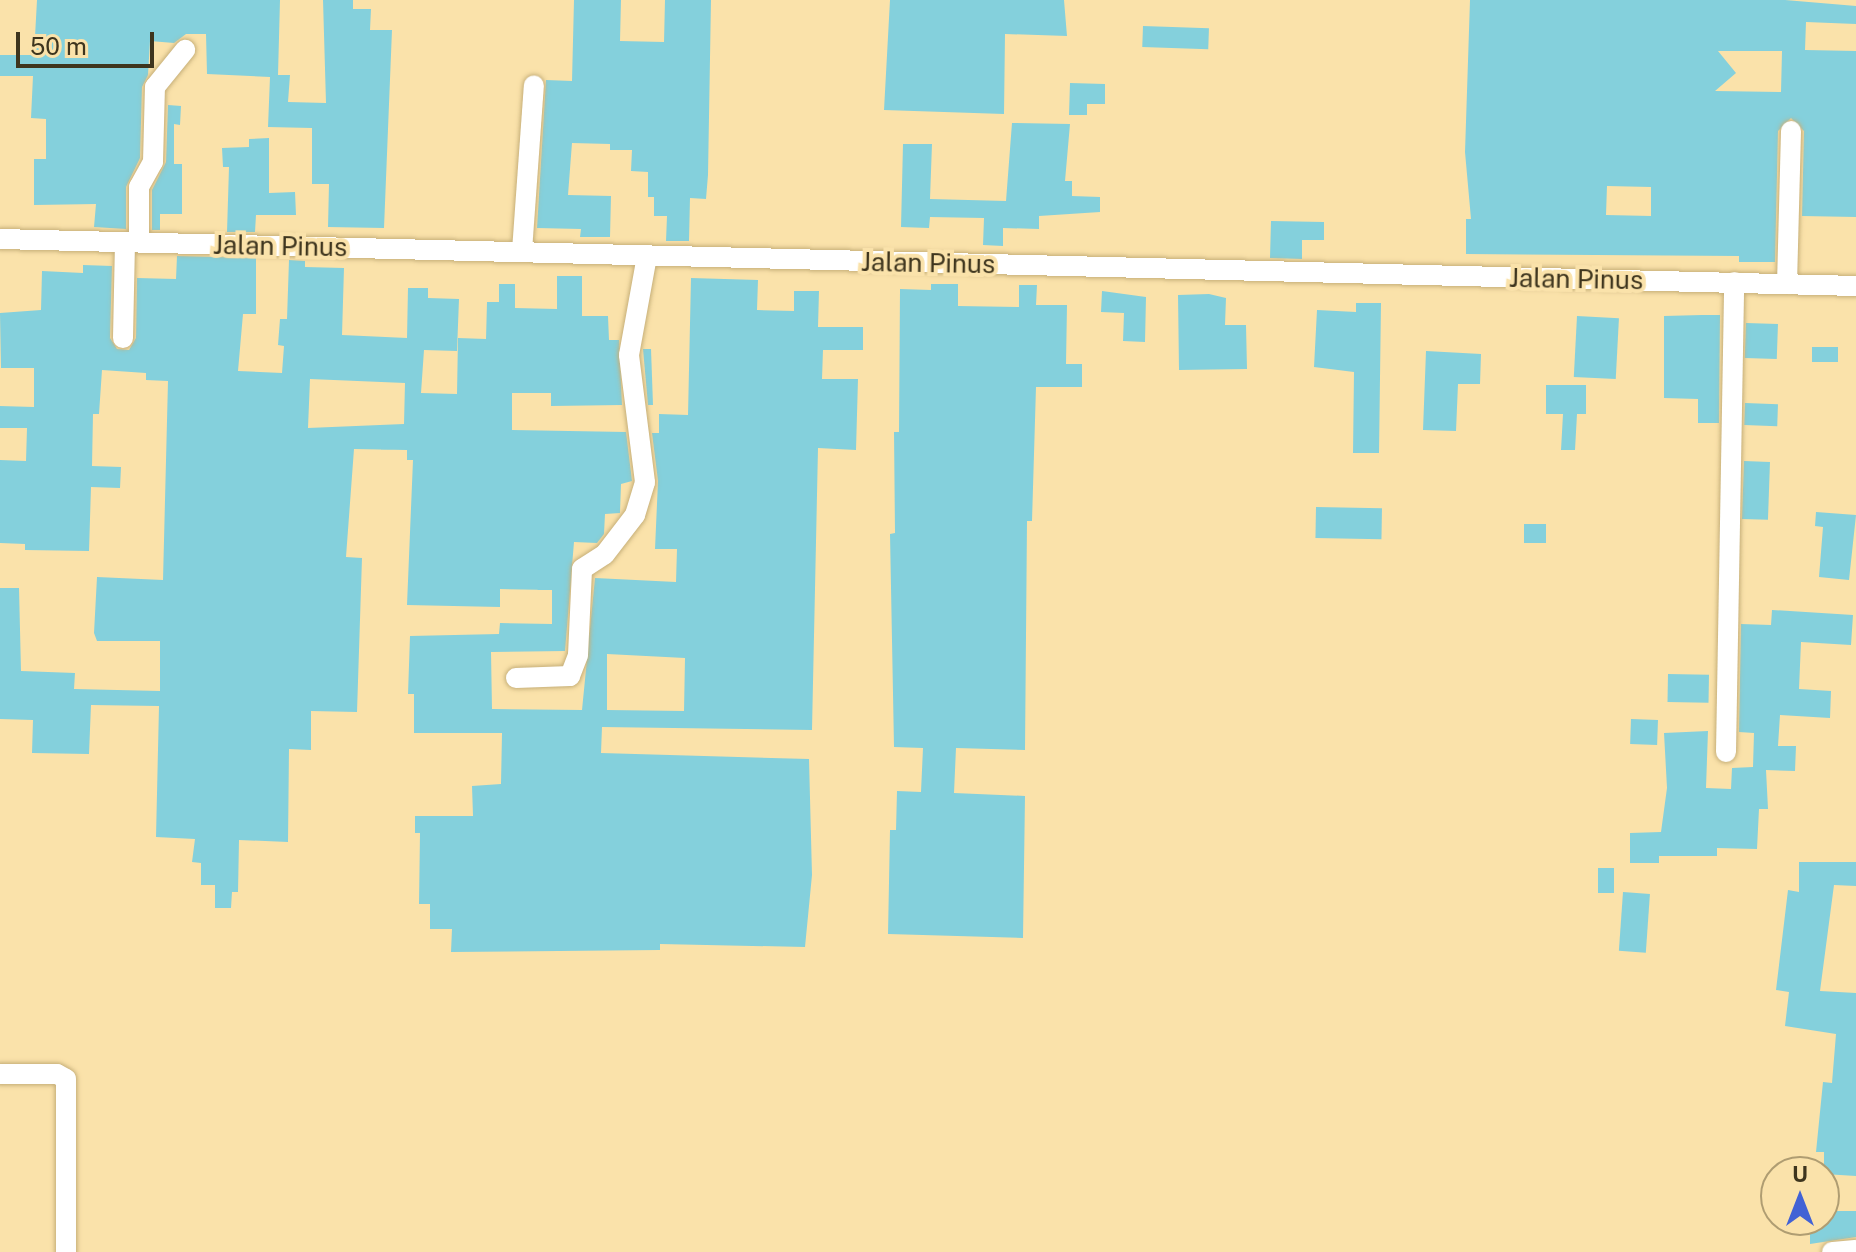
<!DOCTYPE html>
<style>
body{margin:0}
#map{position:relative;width:1856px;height:1252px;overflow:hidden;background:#fae2aa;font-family:"Public Sans",sans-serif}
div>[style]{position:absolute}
.building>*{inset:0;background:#84d0dc;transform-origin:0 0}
.roads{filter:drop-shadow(0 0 2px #c6af79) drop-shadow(0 0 2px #c6af79)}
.minor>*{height:20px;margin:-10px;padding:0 10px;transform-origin:10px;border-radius:10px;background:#fff}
span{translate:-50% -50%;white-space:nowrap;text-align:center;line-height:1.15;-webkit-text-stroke:8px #fae2aa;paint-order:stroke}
.street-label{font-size:26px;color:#3e351e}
.north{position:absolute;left:1760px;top:1156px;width:80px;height:80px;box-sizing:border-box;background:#fae2aa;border:2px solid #af9d72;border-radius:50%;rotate:0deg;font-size:22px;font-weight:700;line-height:32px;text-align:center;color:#3e351e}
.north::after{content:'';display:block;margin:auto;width:28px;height:36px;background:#4262d5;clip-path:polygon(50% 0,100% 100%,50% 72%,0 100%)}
.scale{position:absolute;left:16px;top:32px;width:138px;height:36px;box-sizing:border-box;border:4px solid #3e351e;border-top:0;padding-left:10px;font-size:24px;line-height:28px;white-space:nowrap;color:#3e351e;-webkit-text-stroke:6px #fae2aa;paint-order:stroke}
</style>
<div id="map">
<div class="building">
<div style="clip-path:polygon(37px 0,280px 0,278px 75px,290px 75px,288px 102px,326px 103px,323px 0,353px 0,353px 9px,371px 9px,370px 30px,392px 30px,384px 228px,328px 227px,329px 184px,312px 184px,312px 128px,268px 127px,270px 77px,207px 74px,206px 34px,186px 34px,174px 43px,150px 41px,148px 75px,142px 87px,140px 158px,126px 187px,126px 229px,94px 227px,96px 204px,34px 205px,34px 159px,46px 159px,46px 119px,31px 118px,33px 76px,0 76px,0 55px,34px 55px)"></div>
<div style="clip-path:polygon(574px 0,621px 0,620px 41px,664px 42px,665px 0,711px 0,708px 175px,706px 199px,690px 198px,689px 241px,666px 241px,667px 216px,654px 216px,654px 197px,648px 197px,648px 172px,631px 171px,632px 150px,610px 150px,610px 144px,572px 143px,568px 195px,611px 196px,610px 237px,580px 237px,581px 229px,537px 228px,546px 80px,572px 81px)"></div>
<div style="clip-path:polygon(890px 0,1064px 0,1067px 36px,1005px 34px,1004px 114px,884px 110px)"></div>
<div style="clip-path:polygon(evenodd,1470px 0,1785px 0,1856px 6px,1856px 24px,1806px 22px,1805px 50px,1856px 51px,1856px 217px,1802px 216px,1804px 131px,1791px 118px,1778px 131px,1775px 262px,1739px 262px,1739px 256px,1466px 254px,1466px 219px,1471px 219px,1465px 152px,1470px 0,1718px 51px,1782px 51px,1781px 92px,1715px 91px,1736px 73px,1718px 51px,1470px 0,1607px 186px,1651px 187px,1651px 216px,1606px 215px,1607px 186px)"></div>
<div style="left:1143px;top:26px;width:66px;height:21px;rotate:2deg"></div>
<div style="clip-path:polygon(1070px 83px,1105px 84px,1105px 104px,1087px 104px,1087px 115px,1069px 115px)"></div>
<div style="clip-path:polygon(168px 105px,181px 106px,180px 125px,174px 124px,174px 164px,182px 164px,182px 214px,160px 214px,160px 230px,152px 230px,152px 190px,166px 162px)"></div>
<div style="clip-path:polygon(1012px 123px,1070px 124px,1065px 181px,1072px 181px,1072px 196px,1100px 197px,1100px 212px,1039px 216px,1039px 229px,1003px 228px,1003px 246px,983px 245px,984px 218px,930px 217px,929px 228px,901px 227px,903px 144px,932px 144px,930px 199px,1006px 201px)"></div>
<div style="clip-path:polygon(269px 138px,269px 193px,295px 192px,296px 215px,256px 215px,255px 232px,227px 232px,229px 167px,223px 167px,222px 148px,249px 147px,249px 139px)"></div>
<div style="clip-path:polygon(1271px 221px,1324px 222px,1324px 240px,1302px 240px,1302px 259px,1270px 258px)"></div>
<div style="clip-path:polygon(evenodd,177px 256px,256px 258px,256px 314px,243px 314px,238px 371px,282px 373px,284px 346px,278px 345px,280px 319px,287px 319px,289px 260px,305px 261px,305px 267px,344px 268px,342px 335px,407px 338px,408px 288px,428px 288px,428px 298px,459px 299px,457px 351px,424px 350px,421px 393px,457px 394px,458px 338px,486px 339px,487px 302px,499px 302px,499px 284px,515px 284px,515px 308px,557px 309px,557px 276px,582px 276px,582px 316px,608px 316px,609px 340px,619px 340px,622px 405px,551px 406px,551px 393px,512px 393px,512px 430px,626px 432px,632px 481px,621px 484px,620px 513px,605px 514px,604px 534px,597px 543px,574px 542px,565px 651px,491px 652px,492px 709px,582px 710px,595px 578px,676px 582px,677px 549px,655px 549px,658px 481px,652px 433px,659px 433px,659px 414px,688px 415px,691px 278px,758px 280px,757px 310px,794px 311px,794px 291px,819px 291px,818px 327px,863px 327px,863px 350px,823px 350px,822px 379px,858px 379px,856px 450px,818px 448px,812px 730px,602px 727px,601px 753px,809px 759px,812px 875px,805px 947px,660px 944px,660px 950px,451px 952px,452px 929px,430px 929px,430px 904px,419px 904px,420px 833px,415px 833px,415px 816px,473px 816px,472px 786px,501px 784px,502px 733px,414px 733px,414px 694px,408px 694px,410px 636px,499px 634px,500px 623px,552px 624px,552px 590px,500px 589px,500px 607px,407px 605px,413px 460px,407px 460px,407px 450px,354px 449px,346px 557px,362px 558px,357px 712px,311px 711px,311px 750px,289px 749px,288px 842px,239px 840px,238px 892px,232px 892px,231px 908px,215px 908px,215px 885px,201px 885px,201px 863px,192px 862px,195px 839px,156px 837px,159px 706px,91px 705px,89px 754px,32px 753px,33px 720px,0 719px,0 588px,19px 588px,21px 671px,75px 673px,74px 689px,160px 691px,160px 641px,97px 641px,94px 633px,97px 577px,163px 580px,168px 381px,146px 380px,146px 373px,102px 370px,99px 414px,93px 414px,92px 466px,121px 467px,120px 488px,91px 487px,89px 551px,25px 550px,25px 544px,0 543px,0 460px,26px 461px,27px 428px,0 428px,0 406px,34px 407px,34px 368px,1px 368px,0 313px,41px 310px,42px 271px,83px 273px,83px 265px,112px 266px,110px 338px,117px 349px,129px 350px,136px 338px,137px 278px,176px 279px,177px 256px,310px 379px,405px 383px,404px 424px,308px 428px,310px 379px,177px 256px,607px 654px,685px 658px,684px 711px,607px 710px,607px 654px)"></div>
<div style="clip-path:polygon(931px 284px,958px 284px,958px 306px,1019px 307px,1019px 285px,1037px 285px,1036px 305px,1067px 305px,1066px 364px,1082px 364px,1082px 387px,1036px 387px,1032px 521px,1027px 521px,1025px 750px,956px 748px,954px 793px,1025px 796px,1023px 938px,888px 934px,890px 830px,896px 830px,897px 791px,921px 792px,923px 748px,894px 747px,890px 534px,895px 533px,894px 432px,899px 432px,900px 289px,931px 290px)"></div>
<div style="clip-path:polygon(1102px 291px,1146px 297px,1145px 342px,1123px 341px,1124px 313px,1101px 312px)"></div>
<div style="clip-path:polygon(1209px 294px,1226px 298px,1225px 325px,1246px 325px,1247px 369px,1179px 370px,1178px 295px)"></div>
<div style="clip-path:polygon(1356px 303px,1381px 303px,1379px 453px,1353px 453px,1354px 372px,1314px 367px,1317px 310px,1356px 312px)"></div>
<div style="clip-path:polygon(1702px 315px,1720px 315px,1719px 423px,1698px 423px,1698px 399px,1664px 398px,1664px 316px)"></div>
<div style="left:1577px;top:316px;width:42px;height:61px;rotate:3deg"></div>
<div style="left:1746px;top:323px;width:32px;height:35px;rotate:2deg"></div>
<div style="left:1812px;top:347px;width:26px;height:15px"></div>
<div style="clip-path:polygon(643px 349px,651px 349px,653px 405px,648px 405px)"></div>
<div style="clip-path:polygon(1426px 351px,1481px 354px,1480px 384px,1458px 384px,1456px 431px,1423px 430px)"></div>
<div style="clip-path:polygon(1546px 385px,1586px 385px,1586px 414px,1577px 414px,1575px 450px,1561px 450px,1563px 414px,1546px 414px)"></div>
<div style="left:1745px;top:403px;width:33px;height:22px;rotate:2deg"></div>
<div style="left:1744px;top:461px;width:26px;height:58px;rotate:2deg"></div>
<div style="left:1316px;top:507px;width:66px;height:31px;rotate:1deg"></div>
<div style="clip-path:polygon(1816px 512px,1856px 515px,1849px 580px,1819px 577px,1823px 527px,1815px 526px)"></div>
<div style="left:1524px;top:524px;width:22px;height:19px"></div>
<div style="clip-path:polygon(1772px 610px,1853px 615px,1851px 645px,1801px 642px,1799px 689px,1831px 691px,1830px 718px,1780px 715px,1778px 746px,1796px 746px,1795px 771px,1766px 770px,1768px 809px,1759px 809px,1757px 849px,1717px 848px,1717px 856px,1659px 856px,1659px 863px,1630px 863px,1630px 833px,1661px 832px,1667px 788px,1664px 733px,1708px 731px,1706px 788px,1731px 789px,1732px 768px,1753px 767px,1754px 733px,1739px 732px,1741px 624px,1771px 625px)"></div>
<div style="left:1668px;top:674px;width:41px;height:28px;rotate:1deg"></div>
<div style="left:1631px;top:719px;width:27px;height:25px;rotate:2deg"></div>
<div style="clip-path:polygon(1799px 862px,1856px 862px,1856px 886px,1834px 885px,1820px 991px,1856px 993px,1856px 1176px,1824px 1174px,1824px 1152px,1816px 1152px,1823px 1082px,1832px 1083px,1836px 1034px,1785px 1026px,1789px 992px,1776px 990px,1788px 890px,1799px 892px)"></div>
<div style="left:1598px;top:868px;width:16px;height:25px"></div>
<div style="left:1623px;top:892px;width:27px;height:59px;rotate:4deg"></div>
<div style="clip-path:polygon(1824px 1211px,1856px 1211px,1856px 1237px,1810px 1244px,1810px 1220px,1824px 1220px)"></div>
</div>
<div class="roads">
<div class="minor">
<div style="left:0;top:239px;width:1857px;rotate:1.45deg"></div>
<div style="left:139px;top:242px;width:55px;rotate:-90deg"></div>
<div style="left:139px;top:187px;width:29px;rotate:-61deg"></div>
<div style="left:153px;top:162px;width:75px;rotate:-88.5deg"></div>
<div style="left:155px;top:87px;width:48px;rotate:-51deg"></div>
<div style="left:522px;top:251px;width:166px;rotate:-85.9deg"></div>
<div style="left:1787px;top:284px;width:153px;rotate:-88.5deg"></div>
<div style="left:123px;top:338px;width:96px;rotate:-88.8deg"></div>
<div style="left:516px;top:678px;width:54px;rotate:-2.1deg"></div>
<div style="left:570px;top:676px;width:22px;rotate:-69deg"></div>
<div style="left:578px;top:655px;width:86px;rotate:-87.3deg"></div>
<div style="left:582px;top:569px;width:27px;rotate:-33deg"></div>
<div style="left:605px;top:554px;width:49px;rotate:-52.4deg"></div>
<div style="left:635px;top:515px;width:34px;rotate:-73deg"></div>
<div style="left:645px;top:482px;width:128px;rotate:-97.2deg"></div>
<div style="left:629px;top:355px;width:101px;rotate:-79.7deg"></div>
<div style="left:1726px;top:752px;width:470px;rotate:-89deg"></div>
<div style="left:0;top:1074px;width:57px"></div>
<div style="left:57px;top:1074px;width:10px;rotate:29deg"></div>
<div style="left:66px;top:1079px;width:173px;rotate:90deg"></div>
<div style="left:1832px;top:1252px;width:24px;rotate:-5deg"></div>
</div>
</div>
<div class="street-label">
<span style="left:280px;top:246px;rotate:1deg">Jalan Pinus</span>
<span style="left:928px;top:263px;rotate:1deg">Jalan Pinus</span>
<span style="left:1576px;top:279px;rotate:1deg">Jalan Pinus</span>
</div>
<div class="north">U</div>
<div class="scale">50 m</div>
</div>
